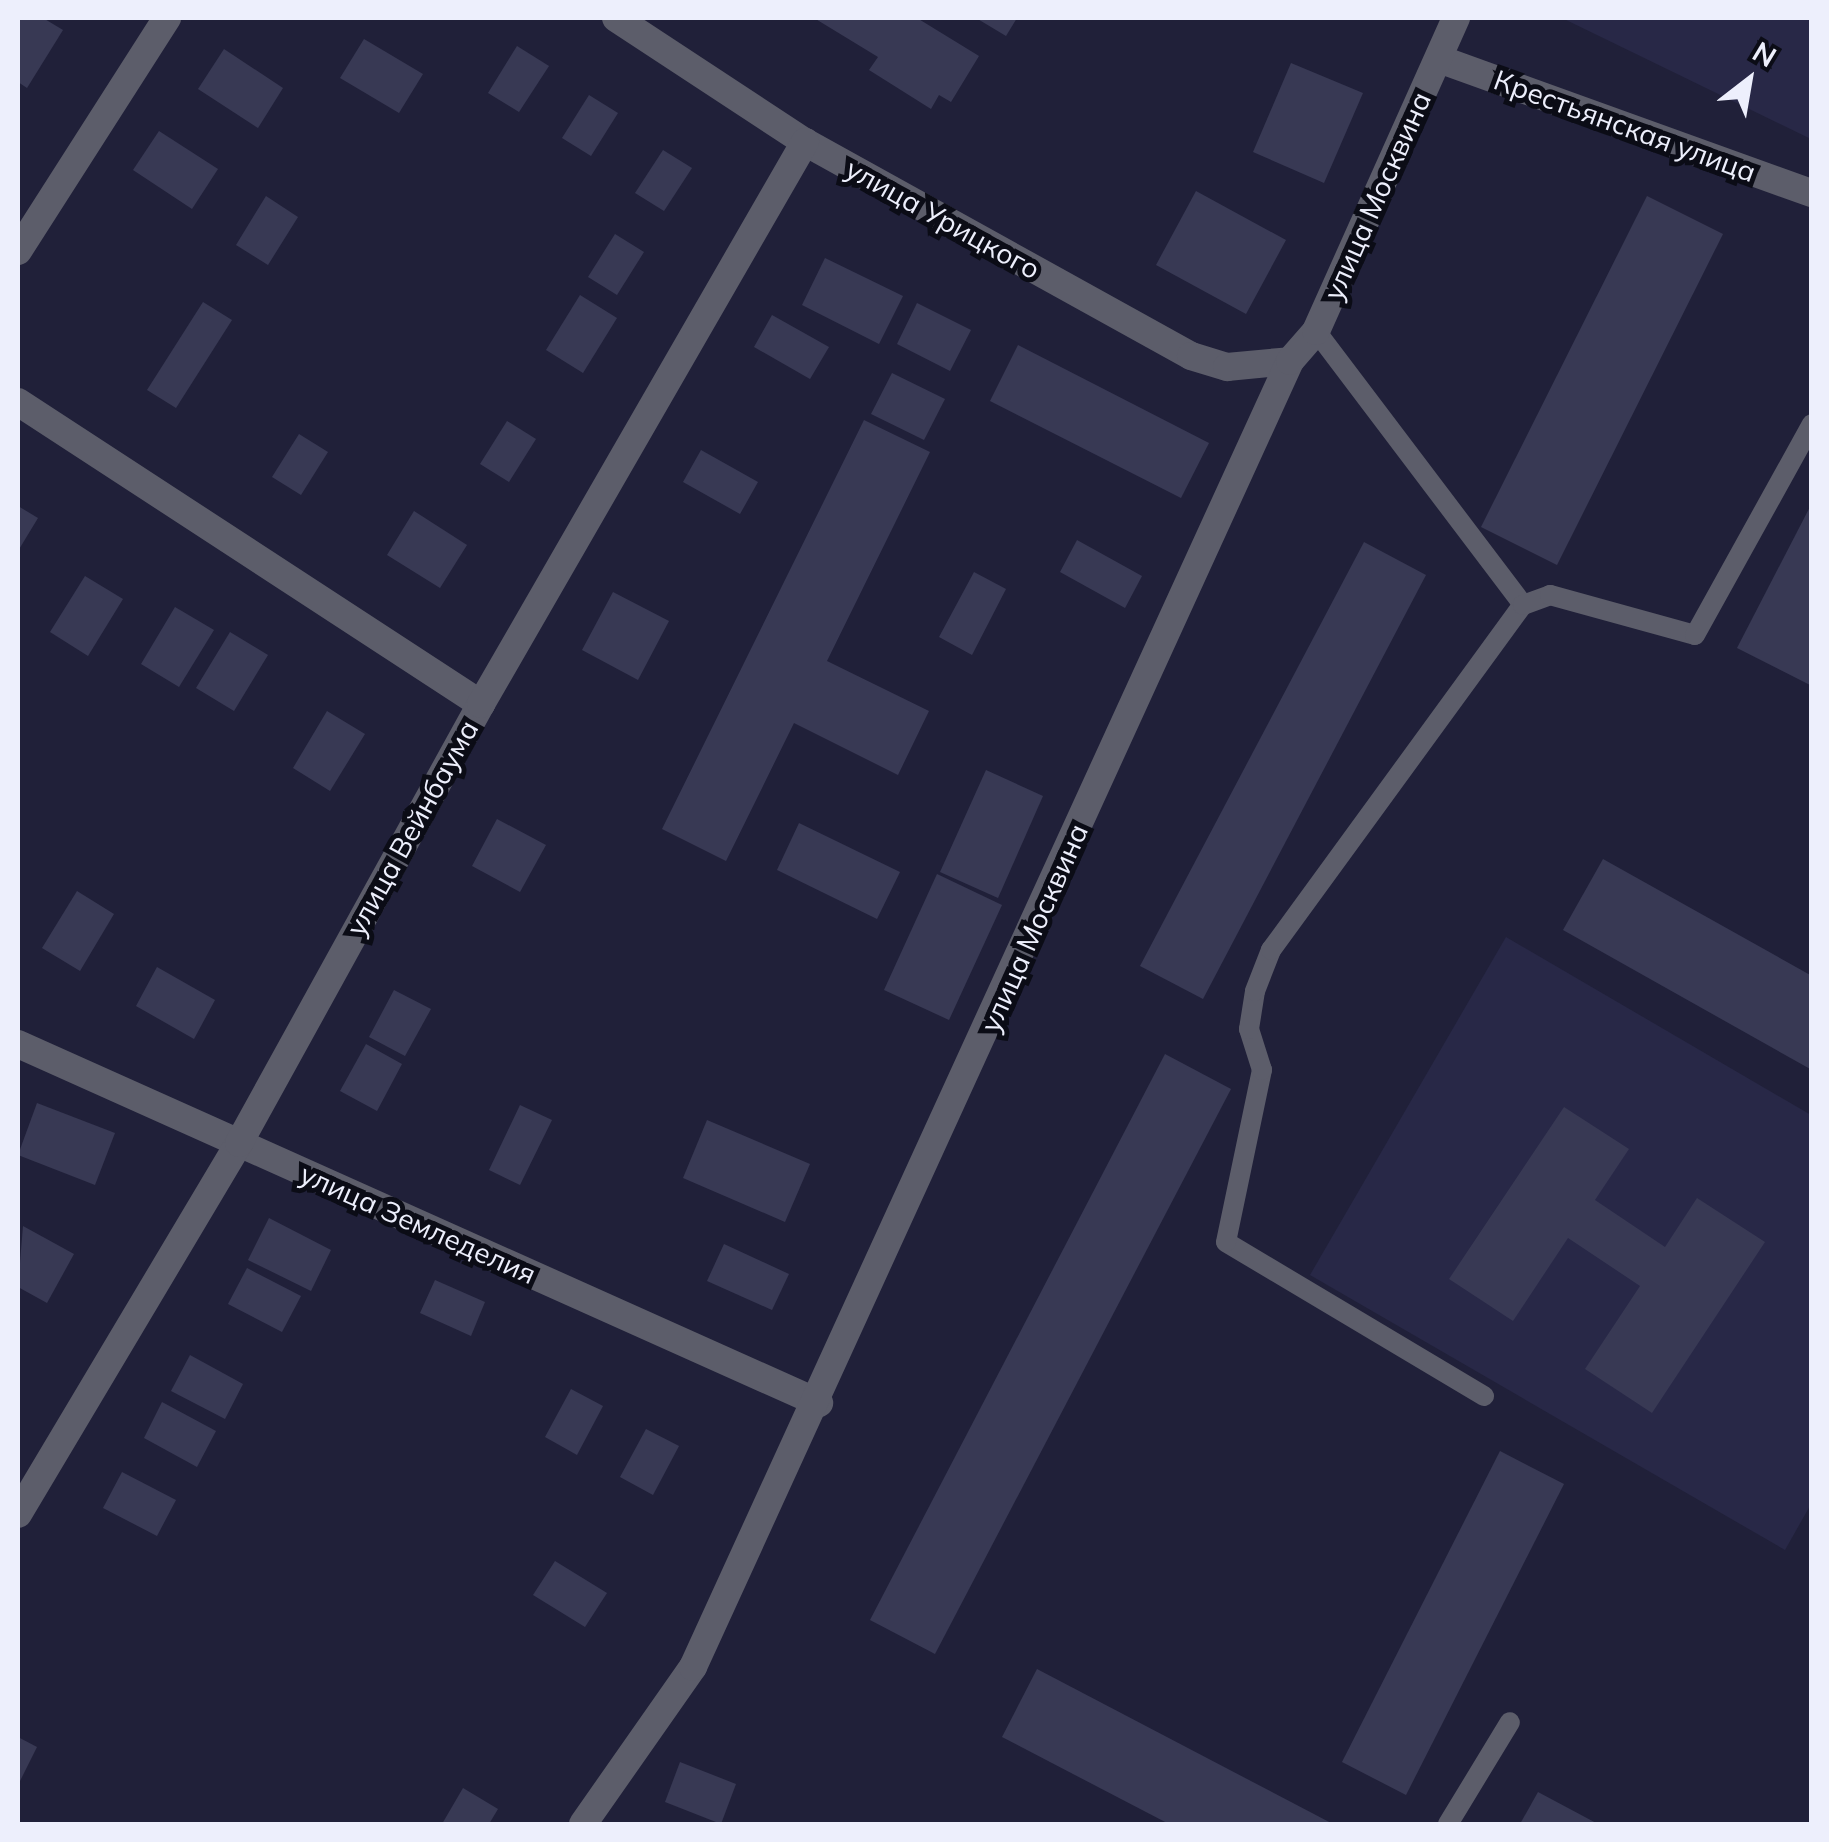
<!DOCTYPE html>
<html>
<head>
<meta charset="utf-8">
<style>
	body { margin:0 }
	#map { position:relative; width:1829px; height:1842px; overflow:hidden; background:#202039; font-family:Mulish,sans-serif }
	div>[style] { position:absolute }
	.built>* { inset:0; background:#282847 }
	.building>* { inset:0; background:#383954 }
	.service>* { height:20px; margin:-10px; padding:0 10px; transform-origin:10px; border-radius:10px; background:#5c5d6a }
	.minor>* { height:28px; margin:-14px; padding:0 14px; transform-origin:14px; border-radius:14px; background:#5c5d6a }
	.tertiary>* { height:28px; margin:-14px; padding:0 14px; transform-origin:14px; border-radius:14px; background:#5c5d6a }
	span { translate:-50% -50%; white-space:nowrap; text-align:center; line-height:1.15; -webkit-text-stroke:10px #0b0c16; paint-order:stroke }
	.street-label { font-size:28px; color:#edeffc }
	.frame { position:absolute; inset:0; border:20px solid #edeffc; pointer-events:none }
	.north { position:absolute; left:1699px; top:30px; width:100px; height:100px; -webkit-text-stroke:8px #0b0c16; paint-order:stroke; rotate:31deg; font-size:28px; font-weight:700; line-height:40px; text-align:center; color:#edeffc }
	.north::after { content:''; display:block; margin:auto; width:35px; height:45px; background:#edeffc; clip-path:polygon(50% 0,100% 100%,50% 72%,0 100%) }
</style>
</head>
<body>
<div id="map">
	<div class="built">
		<div style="clip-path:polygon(1562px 18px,1811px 18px,1811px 139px)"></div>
		<div style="clip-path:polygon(1506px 937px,1811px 1115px,1811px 1504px,1785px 1550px,1310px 1275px)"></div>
	</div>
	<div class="building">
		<div style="clip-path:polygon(18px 18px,43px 18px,63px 30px,27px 88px,18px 82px)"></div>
		<div style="clip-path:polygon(814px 18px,917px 18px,979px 56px,951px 102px,939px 95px,931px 109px,869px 70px,878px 57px)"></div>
		<div style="clip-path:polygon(976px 18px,1017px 18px,1006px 36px)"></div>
		<div style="clip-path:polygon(364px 39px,423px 74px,399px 113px,340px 78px)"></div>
		<div style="clip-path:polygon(517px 46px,549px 66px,519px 112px,488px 93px)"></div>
		<div style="clip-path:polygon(224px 49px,283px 88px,258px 128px,198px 89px)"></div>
		<div style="clip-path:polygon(1291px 63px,1363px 93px,1324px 183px,1253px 152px)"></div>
		<div style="clip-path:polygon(589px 95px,618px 113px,591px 156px,562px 138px)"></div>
		<div style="clip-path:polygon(159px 131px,218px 169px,192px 209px,133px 170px)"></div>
		<div style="clip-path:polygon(663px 150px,692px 168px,664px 211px,635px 193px)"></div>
		<div style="clip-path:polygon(1196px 191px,1286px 240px,1246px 314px,1156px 265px)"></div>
		<div style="clip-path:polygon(266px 196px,298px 217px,268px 265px,236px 245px)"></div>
		<div style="clip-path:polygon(1647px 196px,1723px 234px,1557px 565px,1481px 527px)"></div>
		<div style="clip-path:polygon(615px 234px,644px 252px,617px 295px,588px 277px)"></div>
		<div style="clip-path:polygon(825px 258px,903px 296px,879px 344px,802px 305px)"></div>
		<div style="clip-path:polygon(580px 295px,617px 318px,583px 373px,546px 350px)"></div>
		<div style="clip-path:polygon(203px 302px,232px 320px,176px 408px,147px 390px)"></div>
		<div style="clip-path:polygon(917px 303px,971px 330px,950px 371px,897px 344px)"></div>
		<div style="clip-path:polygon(772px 315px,829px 347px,810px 379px,754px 347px)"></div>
		<div style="clip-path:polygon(1018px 345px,1209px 443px,1181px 498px,990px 401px)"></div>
		<div style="clip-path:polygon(892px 373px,945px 399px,924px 440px,871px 414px)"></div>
		<div style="clip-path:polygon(864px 420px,930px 452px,827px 661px,929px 711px,898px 775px,794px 723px,726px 861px,662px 829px)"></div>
		<div style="clip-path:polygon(507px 421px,536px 439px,509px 482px,480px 464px)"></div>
		<div style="clip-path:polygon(299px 434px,328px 452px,301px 495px,272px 477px)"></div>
		<div style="clip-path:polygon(701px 450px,758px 482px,740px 514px,683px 482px)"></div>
		<div style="clip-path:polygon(1812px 503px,1812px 686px,1737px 648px)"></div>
		<div style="clip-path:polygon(18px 506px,38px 518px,18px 551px)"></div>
		<div style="clip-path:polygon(414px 511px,467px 545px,440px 588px,387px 555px)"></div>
		<div style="clip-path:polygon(1077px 540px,1142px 576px,1125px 608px,1060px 572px)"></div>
		<div style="clip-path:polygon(1364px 542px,1426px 575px,1203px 999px,1140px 966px)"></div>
		<div style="clip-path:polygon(974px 572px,1006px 589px,972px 655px,939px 637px)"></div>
		<div style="clip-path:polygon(85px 576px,123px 599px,88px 656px,50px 632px)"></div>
		<div style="clip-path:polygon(613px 592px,669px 621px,638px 680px,582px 650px)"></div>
		<div style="clip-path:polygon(175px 607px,214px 630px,179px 687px,141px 664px)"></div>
		<div style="clip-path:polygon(230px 632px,268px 655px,234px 711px,196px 688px)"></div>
		<div style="clip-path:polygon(327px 711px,365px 734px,330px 791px,293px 768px)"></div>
		<div style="clip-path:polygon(986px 770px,1043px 796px,998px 898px,940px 872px)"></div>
		<div style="clip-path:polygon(497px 819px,546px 845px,520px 892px,472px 866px)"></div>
		<div style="clip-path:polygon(799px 823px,900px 872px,877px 919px,777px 870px)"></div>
		<div style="clip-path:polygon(1603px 859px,1812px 976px,1812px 1070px,1563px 930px)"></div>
		<div style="clip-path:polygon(937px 874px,1002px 905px,949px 1020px,884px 990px)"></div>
		<div style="clip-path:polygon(77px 891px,114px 914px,80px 971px,42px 948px)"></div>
		<div style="clip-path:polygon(157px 967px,215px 1000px,194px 1039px,136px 1006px)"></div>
		<div style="clip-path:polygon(394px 990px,431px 1009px,405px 1056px,369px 1037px)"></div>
		<div style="clip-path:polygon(366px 1044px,402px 1064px,377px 1111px,340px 1091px)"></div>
		<div style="clip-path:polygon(1165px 1054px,1231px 1089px,935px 1654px,870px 1620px)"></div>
		<div style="clip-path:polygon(37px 1103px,115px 1133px,95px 1185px,18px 1155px)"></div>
		<div style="clip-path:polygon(520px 1105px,552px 1120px,520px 1185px,489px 1170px)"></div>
		<div style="clip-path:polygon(1564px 1107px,1629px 1149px,1595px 1200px,1665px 1247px,1697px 1198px,1765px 1242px,1652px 1413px,1585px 1369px,1640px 1286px,1568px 1238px,1513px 1321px,1449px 1279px)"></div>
		<div style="clip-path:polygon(707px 1120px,810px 1164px,785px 1222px,683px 1178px)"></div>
		<div style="clip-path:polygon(269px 1218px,331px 1250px,311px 1291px,248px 1260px)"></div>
		<div style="clip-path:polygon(23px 1226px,74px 1254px,47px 1303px,18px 1287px)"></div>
		<div style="clip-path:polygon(724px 1244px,789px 1274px,772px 1310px,707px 1281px)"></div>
		<div style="clip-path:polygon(247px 1268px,301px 1296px,282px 1332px,228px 1304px)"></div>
		<div style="clip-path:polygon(435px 1280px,485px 1302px,471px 1336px,420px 1313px)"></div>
		<div style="clip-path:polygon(190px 1355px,243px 1384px,225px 1419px,171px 1391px)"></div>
		<div style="clip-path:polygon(571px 1389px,603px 1406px,577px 1455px,545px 1437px)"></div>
		<div style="clip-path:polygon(162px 1402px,216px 1431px,197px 1467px,144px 1438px)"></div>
		<div style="clip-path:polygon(646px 1429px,679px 1446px,653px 1495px,620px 1477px)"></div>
		<div style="clip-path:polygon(1500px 1451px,1564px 1484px,1406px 1795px,1342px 1762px)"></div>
		<div style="clip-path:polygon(122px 1472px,176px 1500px,157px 1536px,103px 1508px)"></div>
		<div style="clip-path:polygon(555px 1561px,607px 1593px,585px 1627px,533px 1595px)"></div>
		<div style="clip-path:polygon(1037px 1669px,1333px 1824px,1169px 1824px,1002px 1737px)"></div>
		<div style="clip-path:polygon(18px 1737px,37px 1747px,18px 1785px)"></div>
		<div style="clip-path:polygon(680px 1762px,736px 1784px,721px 1824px,665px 1802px)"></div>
		<div style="clip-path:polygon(463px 1788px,498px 1809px,489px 1824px,442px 1824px)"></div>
		<div style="clip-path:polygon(1538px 1792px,1598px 1824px,1520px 1824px)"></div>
	</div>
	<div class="service">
		<div style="left:1316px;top:331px;width:343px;rotate:52.9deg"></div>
		<div style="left:1484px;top:1396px;width:300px;rotate:-149.2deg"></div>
		<div style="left:1226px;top:1242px;width:176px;rotate:-78.2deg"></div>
		<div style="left:1262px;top:1070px;width:43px;rotate:-107.6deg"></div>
		<div style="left:1249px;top:1029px;width:38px;rotate:-81deg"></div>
		<div style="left:1255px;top:991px;width:44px;rotate:-68.7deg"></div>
		<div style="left:1271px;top:950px;width:427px;rotate:-53.9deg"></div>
		<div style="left:1523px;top:605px;width:29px;rotate:-20deg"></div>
		<div style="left:1550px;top:595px;width:150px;rotate:15.4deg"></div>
		<div style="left:1695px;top:635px;width:241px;rotate:-61deg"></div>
		<div style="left:1448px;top:1824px;width:119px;rotate:-58.7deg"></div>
	</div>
	<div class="minor">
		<div style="left:616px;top:18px;width:226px;rotate:33.3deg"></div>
		<div style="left:805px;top:142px;width:441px;rotate:29deg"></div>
		<div style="left:1191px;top:356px;width:38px;rotate:17deg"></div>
		<div style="left:1227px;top:367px;width:63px;rotate:-5.4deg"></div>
		<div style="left:1439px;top:59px;width:396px;rotate:19.8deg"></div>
		<div style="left:18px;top:402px;width:553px;rotate:33.12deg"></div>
		<div style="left:18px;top:1044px;width:878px;rotate:24.14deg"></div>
		<div style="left:18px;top:1514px;width:432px;rotate:-59.2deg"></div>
		<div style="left:239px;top:1143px;width:501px;rotate:-61.13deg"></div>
		<div style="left:481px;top:704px;width:649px;rotate:-60.04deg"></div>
		<div style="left:583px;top:1824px;width:192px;rotate:-55deg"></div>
		<div style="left:693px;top:1667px;width:1436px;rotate:-65.43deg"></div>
		<div style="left:1290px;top:361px;width:40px;rotate:-49deg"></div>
		<div style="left:1316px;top:331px;width:343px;rotate:-65.9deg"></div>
	</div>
	<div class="tertiary">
		<div style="left:18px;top:251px;width:277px;rotate:-57.4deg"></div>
	</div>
	<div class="street-label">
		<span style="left:1625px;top:126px;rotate:20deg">Крестьянская улица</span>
		<span style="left:1377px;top:196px;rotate:-66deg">улица Москвина</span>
		<span style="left:943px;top:219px;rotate:29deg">улица Урицкого</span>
		<span style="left:412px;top:828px;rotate:-61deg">улица Вейнбаума</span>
		<span style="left:1034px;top:928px;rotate:-66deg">улица Москвина</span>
		<span style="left:418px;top:1224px;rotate:24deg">улица Земледелия</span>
	</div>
	<div class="frame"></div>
	<div class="north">N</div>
</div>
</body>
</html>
